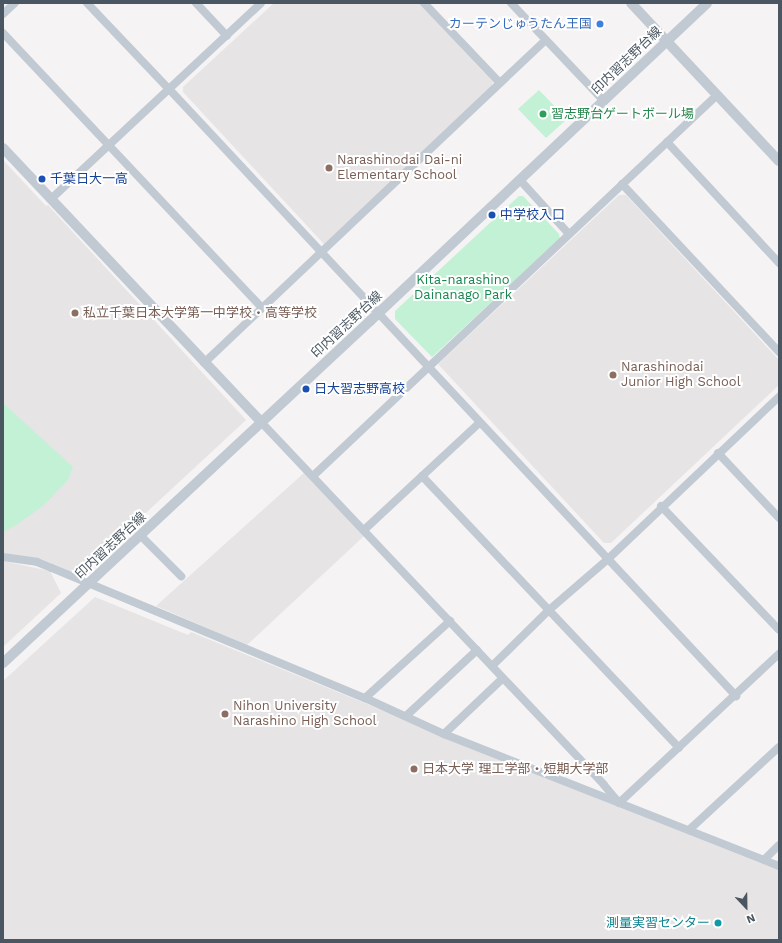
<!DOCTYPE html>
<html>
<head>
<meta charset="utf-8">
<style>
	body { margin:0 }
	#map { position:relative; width:782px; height:943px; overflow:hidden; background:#f5f3f3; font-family:"Work Sans","Noto Sans JP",sans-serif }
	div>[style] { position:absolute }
	.education>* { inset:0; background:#e6e4e5 }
	.green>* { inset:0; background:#c3f1d5 }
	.minor>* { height:8px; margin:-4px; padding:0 4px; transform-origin:4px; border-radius:4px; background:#c1cad2 }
	.tertiary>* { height:10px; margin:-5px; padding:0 5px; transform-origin:5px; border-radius:5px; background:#c1cad2 }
	.dots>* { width:11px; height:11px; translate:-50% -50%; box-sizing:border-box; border:2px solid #fff; border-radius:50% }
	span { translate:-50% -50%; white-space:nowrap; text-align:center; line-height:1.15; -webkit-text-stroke:4px #fff; paint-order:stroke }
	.shop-label { font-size:13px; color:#366cbe }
	.right { translate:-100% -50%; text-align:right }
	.street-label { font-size:13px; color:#4a5661 }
	.leisure-label { font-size:13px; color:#27864d }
	.left { translate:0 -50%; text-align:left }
	.education-label { font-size:13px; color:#785e54 }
	.transit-label { font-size:13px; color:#164399 }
	.park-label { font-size:13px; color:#17864f }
	.culture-label { font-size:13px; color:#0d838f }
	.frame { position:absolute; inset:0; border:4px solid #4a5661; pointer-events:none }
	.north { position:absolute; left:726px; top:887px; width:40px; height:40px; -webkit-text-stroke:3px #fff; paint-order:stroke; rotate:158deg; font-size:11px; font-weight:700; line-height:16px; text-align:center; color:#4a5661 }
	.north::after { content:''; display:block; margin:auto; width:14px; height:18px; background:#4a5661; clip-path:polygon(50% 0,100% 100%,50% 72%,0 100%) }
</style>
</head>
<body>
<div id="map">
	<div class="education">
		<div style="clip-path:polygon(274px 3px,419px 3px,493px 82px,492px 86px,324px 244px,183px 92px,183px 87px)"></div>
		<div style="clip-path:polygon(3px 160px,46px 206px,48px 205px,246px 420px,79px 575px,54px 564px,39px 559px,3px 554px)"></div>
		<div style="clip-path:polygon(619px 195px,626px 195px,779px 360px,779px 385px,611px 543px,604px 543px,438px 364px)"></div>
		<div style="clip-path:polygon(305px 472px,364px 536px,247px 645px,156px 606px)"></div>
		<div style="clip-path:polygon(3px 561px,50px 571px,61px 593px,3px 647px)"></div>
		<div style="clip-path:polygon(95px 597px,188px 635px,191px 632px,618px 807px,779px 870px,779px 940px,3px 940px,3px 681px)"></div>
	</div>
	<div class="green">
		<div style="clip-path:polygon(539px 90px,567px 119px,546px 138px,518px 109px)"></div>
		<div style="clip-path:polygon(519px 196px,523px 196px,559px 234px,560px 239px,432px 357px,395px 319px,395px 311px)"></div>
		<div style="clip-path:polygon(3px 403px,73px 467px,68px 480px,44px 505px,18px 524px,3px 532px)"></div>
	</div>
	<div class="minor">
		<div style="left:87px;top:3px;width:119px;rotate:46.4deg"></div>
		<div style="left:169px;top:89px;width:831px;rotate:46.95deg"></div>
		<div style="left:196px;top:3px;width:45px;rotate:46.8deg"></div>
		<div style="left:424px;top:3px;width:110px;rotate:46.5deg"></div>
		<div style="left:511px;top:3px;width:135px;rotate:46.5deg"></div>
		<div style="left:3px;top:14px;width:16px;rotate:-43deg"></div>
		<div style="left:3px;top:33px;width:378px;rotate:46.7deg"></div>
		<div style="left:667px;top:142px;width:165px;rotate:47.2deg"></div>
		<div style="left:520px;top:180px;width:73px;rotate:47.8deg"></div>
		<div style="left:622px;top:184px;width:230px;rotate:46.9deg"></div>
		<div style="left:51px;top:199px;width:287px;rotate:-43deg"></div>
		<div style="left:204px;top:363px;width:470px;rotate:-43.4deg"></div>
		<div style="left:261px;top:422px;width:499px;rotate:46.6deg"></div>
		<div style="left:604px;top:785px;width:23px;rotate:50deg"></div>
		<div style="left:619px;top:803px;width:219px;rotate:-43deg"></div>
		<div style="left:718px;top:453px;width:89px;rotate:46.8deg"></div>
		<div style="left:313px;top:476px;width:555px;rotate:-43.32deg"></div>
		<div style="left:422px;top:476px;width:374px;rotate:46.6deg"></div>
		<div style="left:661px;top:506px;width:171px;rotate:46.4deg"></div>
		<div style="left:364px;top:530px;width:157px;rotate:-42.9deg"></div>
		<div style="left:141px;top:536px;width:57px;rotate:45deg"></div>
		<div style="left:3px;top:557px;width:34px;rotate:8deg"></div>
		<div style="left:37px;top:562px;width:16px;rotate:22deg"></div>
		<div style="left:52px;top:568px;width:339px;rotate:22.6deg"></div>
		<div style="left:365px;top:698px;width:87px;rotate:24.5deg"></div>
		<div style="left:444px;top:734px;width:360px;rotate:21.5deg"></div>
		<div style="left:492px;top:666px;width:80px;rotate:-44.5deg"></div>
		<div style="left:549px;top:610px;width:78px;rotate:-40.8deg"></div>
		<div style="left:608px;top:559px;width:236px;rotate:-43.5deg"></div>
		<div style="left:365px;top:698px;width:115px;rotate:-42.2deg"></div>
		<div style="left:406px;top:716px;width:97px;rotate:-42.9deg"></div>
		<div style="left:444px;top:734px;width:81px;rotate:-43.5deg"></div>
		<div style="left:689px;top:830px;width:122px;rotate:-42.7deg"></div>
		<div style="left:764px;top:860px;width:21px;rotate:-45deg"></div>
	</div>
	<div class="tertiary">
		<div style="left:631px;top:3px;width:216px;rotate:46.9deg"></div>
		<div style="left:3px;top:148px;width:376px;rotate:46.7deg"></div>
		<div style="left:3px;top:663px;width:502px;rotate:-42.98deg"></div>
		<div style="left:370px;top:321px;width:463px;rotate:-43.3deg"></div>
	</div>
	<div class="dots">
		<div style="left:600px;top:24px;background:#3f7fe0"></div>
		<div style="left:543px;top:114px;background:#2e9e5b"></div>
		<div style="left:329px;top:168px;background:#8d6e63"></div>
		<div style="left:42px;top:179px;background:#1a4fb4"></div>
		<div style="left:492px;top:215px;background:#1a4fb4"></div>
		<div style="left:75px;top:313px;background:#8d6e63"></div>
		<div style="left:613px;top:375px;background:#8d6e63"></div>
		<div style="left:306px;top:389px;background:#1a4fb4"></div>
		<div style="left:225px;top:714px;background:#8d6e63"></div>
		<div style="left:414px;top:769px;background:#8d6e63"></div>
		<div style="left:718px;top:923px;background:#0f9aa8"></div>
	</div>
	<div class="shop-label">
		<span class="right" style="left:592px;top:24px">カーテンじゅうたん王国</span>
	</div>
	<div class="street-label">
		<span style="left:627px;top:61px;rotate:-44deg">印内習志野台線</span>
		<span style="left:347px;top:325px;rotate:-43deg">印内習志野台線</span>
		<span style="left:111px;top:546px;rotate:-43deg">印内習志野台線</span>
	</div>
	<div class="leisure-label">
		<span class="left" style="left:551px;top:114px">習志野台ゲートボール場</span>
	</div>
	<div class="education-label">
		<span class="left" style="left:337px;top:168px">Narashinodai Dai-ni<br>Elementary School</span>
		<span class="left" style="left:83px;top:313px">私立千葉日本大学第一中学校・高等学校</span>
		<span class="left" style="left:621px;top:375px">Narashinodai<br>Junior High School</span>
		<span class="left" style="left:233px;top:714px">Nihon University<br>Narashino High School</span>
		<span class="left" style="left:422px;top:769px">日本大学 理工学部・短期大学部</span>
	</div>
	<div class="transit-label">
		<span class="left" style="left:50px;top:179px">千葉日大一高</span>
		<span class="left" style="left:500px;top:215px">中学校入口</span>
		<span class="left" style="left:314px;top:389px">日大習志野高校</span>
	</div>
	<div class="park-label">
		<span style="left:463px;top:288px">Kita-narashino<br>Dainanago Park</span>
	</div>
	<div class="culture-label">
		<span class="right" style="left:710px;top:923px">測量実習センター</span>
	</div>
	<div class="frame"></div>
	<div class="north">N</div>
</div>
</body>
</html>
